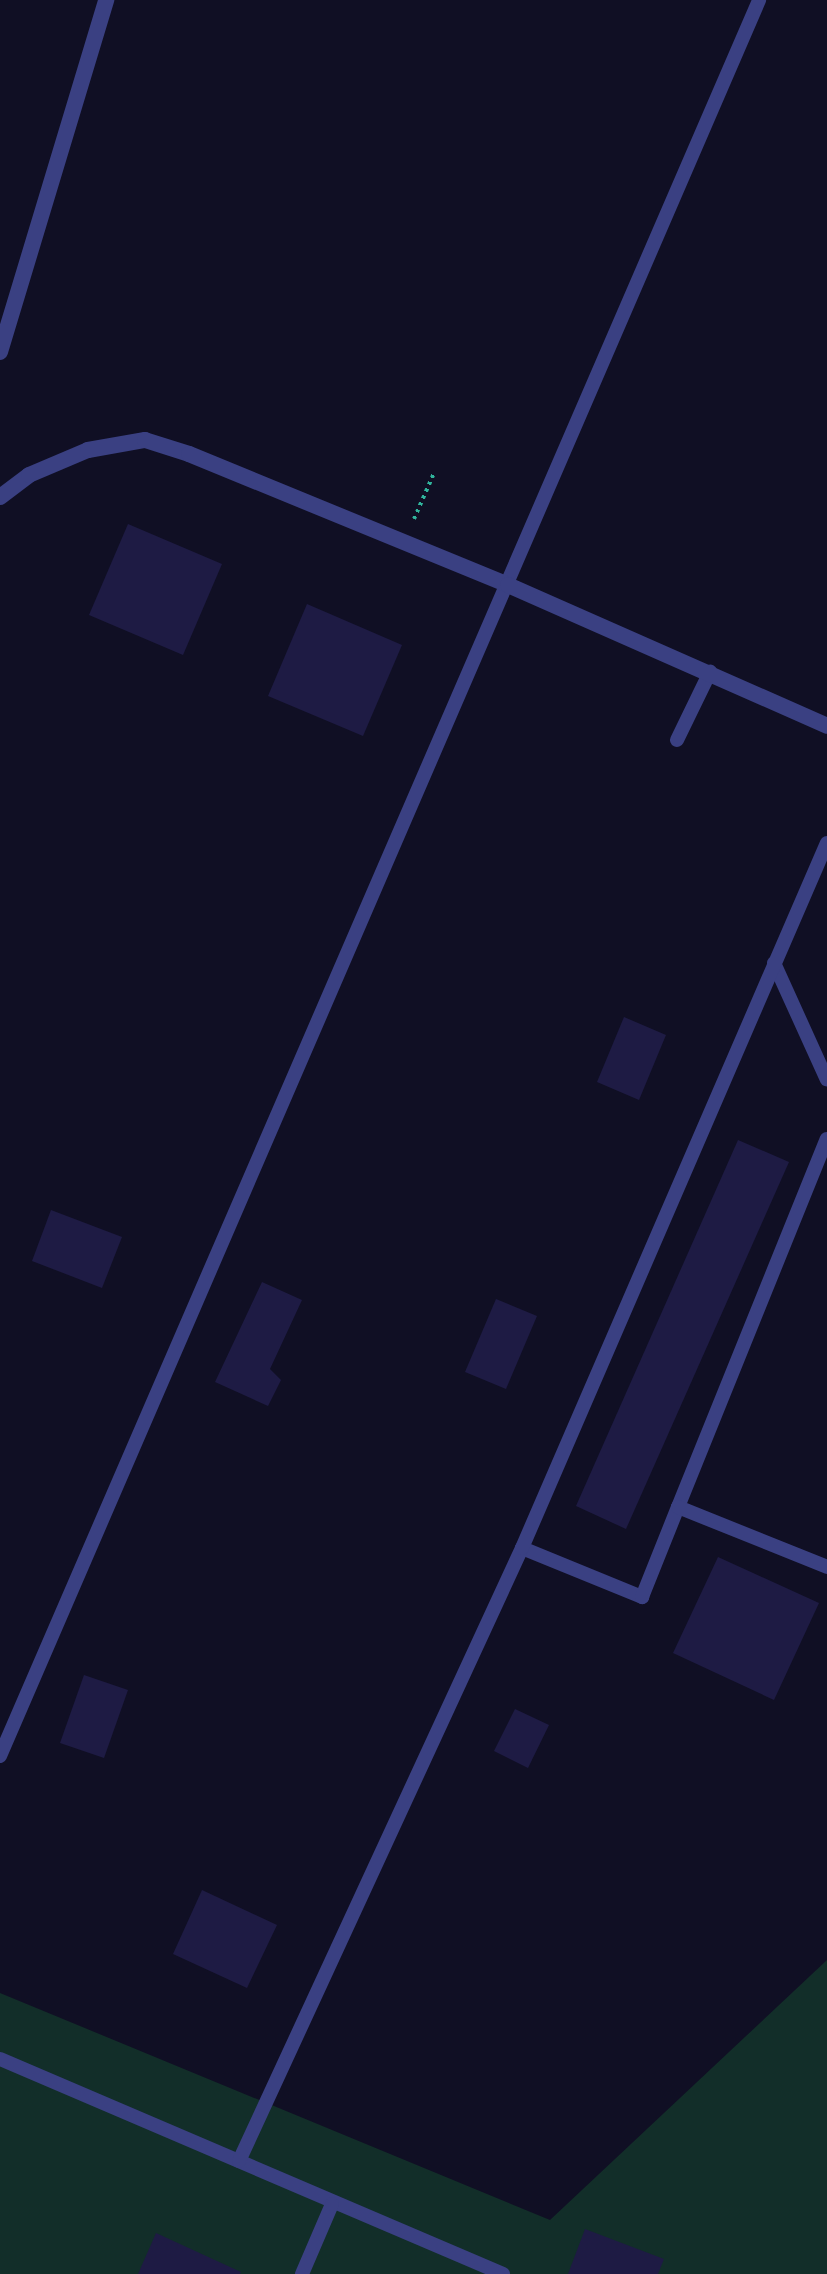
<!DOCTYPE html>
<html>
<head>
<meta charset="utf-8">
<style>
	body { margin:0 }
	#map { position:relative; width:827px; height:2274px; overflow:hidden; background:#100f24; font-family:"Golos Text",sans-serif }
	div>[style] { position:absolute }
	.green>* { inset:0; background:#122e29 }
	.building>* { inset:0; background:#1e1b44 }
	.path>* { height:4px; margin-top:-2px; transform-origin:0; background:repeating-linear-gradient(90deg,#30b49c 0 3px,transparent 0 7.5px) }
	.service>* { height:14px; margin:-7px; padding:0 7px; transform-origin:7px; border-radius:7px; background:#3a4082 }
	.minor>* { height:16px; margin:-8px; padding:0 8px; transform-origin:8px; border-radius:8px; background:#3a4082 }
	span { translate:-50% -50%; white-space:nowrap; text-align:center; line-height:1.15; -webkit-text-stroke:6px #100f24; paint-order:stroke }
</style>
</head>
<body>
<div id="map">
	<div class="green">
		<div style="clip-path:polygon(827px 1960px,827px 2274px,0 2274px,0 1993px,550px 2220px)"></div>
	</div>
	<div class="building">
		<div style="clip-path:polygon(128px 524px,222px 564px,183px 655px,89px 615px)"></div>
		<div style="clip-path:polygon(307px 604px,402px 645px,363px 736px,268px 696px)"></div>
		<div style="clip-path:polygon(624px 1017px,666px 1035px,639px 1100px,597px 1082px)"></div>
		<div style="clip-path:polygon(738px 1140px,789px 1162px,626px 1529px,576px 1506px)"></div>
		<div style="clip-path:polygon(51px 1210px,122px 1237px,102px 1288px,32px 1261px)"></div>
		<div style="clip-path:polygon(262px 1282px,302px 1300px,270px 1369px,281px 1380px,268px 1406px,215px 1382px)"></div>
		<div style="clip-path:polygon(496px 1299px,537px 1316px,506px 1389px,465px 1372px)"></div>
		<div style="clip-path:polygon(718px 1557px,819px 1603px,774px 1700px,673px 1653px)"></div>
		<div style="clip-path:polygon(84px 1675px,128px 1690px,104px 1758px,60px 1743px)"></div>
		<div style="clip-path:polygon(515px 1709px,549px 1725px,528px 1768px,494px 1751px)"></div>
		<div style="clip-path:polygon(202px 1890px,277px 1925px,247px 1988px,173px 1954px)"></div>
		<div style="clip-path:polygon(585px 2229px,664px 2259px,658px 2274px,568px 2274px)"></div>
		<div style="clip-path:polygon(156px 2233px,241px 2272px,240px 2274px,138px 2274px)"></div>
	</div>
	<div class="path">
		<div style="left:414px;top:519px;width:50px;rotate:-66.5deg"></div>
	</div>
	<div class="service">
		<div style="left:677px;top:740px;width:76px;rotate:-64.1deg"></div>
		<div style="left:774px;top:963px;width:128px;rotate:65.6deg"></div>
		<div style="left:678px;top:1507px;width:397px;rotate:-68deg"></div>
		<div style="left:522px;top:1548px;width:130px;rotate:22.2deg"></div>
		<div style="left:642px;top:1597px;width:97px;rotate:-68.2deg"></div>
		<div style="left:678px;top:1507px;width:161px;rotate:21.9deg"></div>
		<div style="left:0;top:1756px;width:1913px;rotate:-66.62deg"></div>
		<div style="left:0;top:2059px;width:547px;rotate:23.14deg"></div>
		<div style="left:239px;top:2161px;width:675px;rotate:-65.22deg"></div>
		<div style="left:522px;top:1548px;width:768px;rotate:-66.61deg"></div>
		<div style="left:302px;top:2274px;width:76px;rotate:-66.8deg"></div>
	</div>
	<div class="minor">
		<div style="left:0;top:352px;width:368px;rotate:-73.2deg"></div>
		<div style="left:0;top:497px;width:36px;rotate:-37deg"></div>
		<div style="left:29px;top:475px;width:64px;rotate:-23deg"></div>
		<div style="left:88px;top:450px;width:58px;rotate:-10deg"></div>
		<div style="left:145px;top:440px;width:46px;rotate:17.7deg"></div>
		<div style="left:189px;top:454px;width:345px;rotate:22.3deg"></div>
		<div style="left:508px;top:585px;width:349px;rotate:23.8deg"></div>
	</div>
</div>
</body>
</html>
